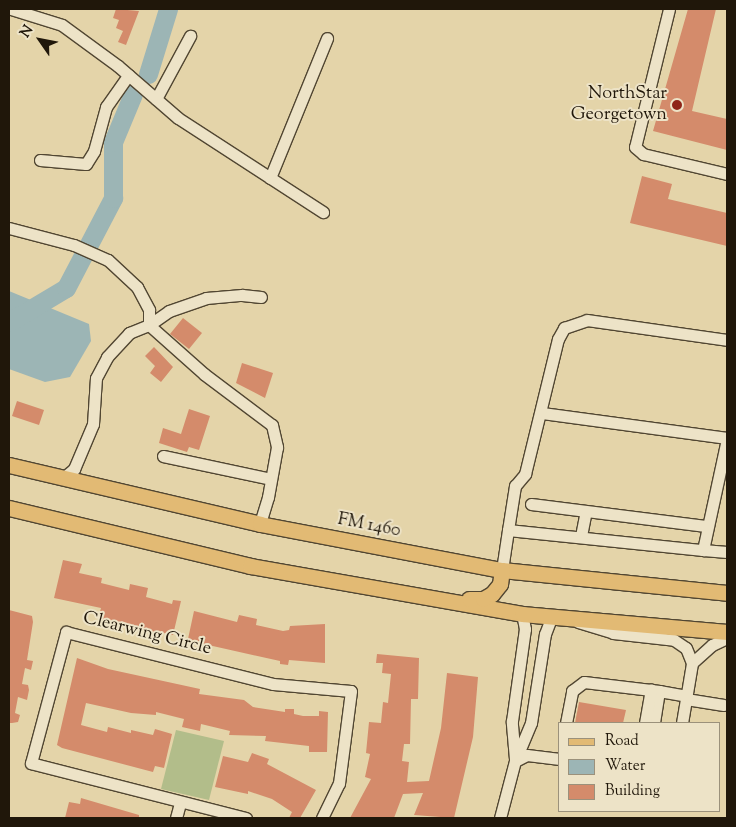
<!DOCTYPE html>
<html>
<head>
<meta charset="utf-8">
<style>
	body { margin:0 }
	#map { position:relative; width:736px; height:827px; overflow:hidden; background:#e4d4a9; font-family:"Sorts Mill Goudy",serif }
	div>[style] { position:absolute }
	.green>* { inset:0; background:#b2bd8a }
	.water>* { inset:0; background:#9cb5b5 }
	.river>* { height:19px; margin:-9.5px; padding:0 9.5px; transform-origin:9.5px; border-radius:9.5px; background:#9cb5b5 }
	.building>* { inset:0; background:#d48b6b }
	.roads { filter:drop-shadow(1px 0 #514632) drop-shadow(-1px 0 #514632) drop-shadow(0 1px #514632) drop-shadow(0 -1px #514632) }
	.minor>* { height:11px; margin:-5.5px; padding:0 5.5px; transform-origin:5.5px; border-radius:5.5px; background:#ede3c7 }
	.major>* { height:15px; margin:-7.5px; padding:0 7.5px; transform-origin:7.5px; border-radius:7.5px; background:#e2ba74 }
	.dots>* { width:14px; height:14px; translate:-50% -50%; box-sizing:border-box; border:2px solid #ede3c7; border-radius:50% }
	span { translate:-50% -50%; white-space:nowrap; text-align:center; line-height:1.15; -webkit-text-stroke:4px #ede3c7; paint-order:stroke }
	.poi-label { font-size:18px; color:#20170a }
	.right { translate:-100% -50%; text-align:right }
	.street-label { font-size:18px; color:#20170a }
	.frame { position:absolute; inset:0; border:10px solid #20170a; pointer-events:none }
	.legend { position:absolute; left:558px; top:722px; width:162px; height:90px; box-sizing:border-box; background:#ede3c7; border:1px solid #9b917b; margin:0; padding:6px 9px; list-style:none; font-size:15px; color:#20170a }
	.legend li { display:flex; align-items:center; gap:10px; height:25px }
	.legend b { width:25px; border:1px solid #9b917b }
	.north { position:absolute; left:15px; top:15px; width:50px; height:50px; -webkit-text-stroke:4px #ede3c7; paint-order:stroke; rotate:303deg; font-size:14px; font-weight:700; line-height:20px; text-align:center; color:#20170a }
	.north::after { content:''; display:block; margin:auto; width:18px; height:22px; background:#20170a; clip-path:polygon(50% 0,100% 100%,50% 72%,0 100%) }
</style>
</head>
<body>
<div id="map">
	<div class="green">
		<div style="clip-path:polygon(176px 730px,224px 741px,209px 800px,161px 789px)"></div>
	</div>
	<div class="water">
		<div style="clip-path:polygon(9px 291px,89px 324px,91px 341px,70px 377px,45px 382px,9px 369px)"></div>
	</div>
	<div class="river">
		<div style="left:148px;top:74px;width:68px;rotate:-72.9deg"></div>
		<div style="left:9px;top:322px;width:66px;rotate:-30.8deg"></div>
		<div style="left:66px;top:288px;width:102px;rotate:-62.4deg"></div>
		<div style="left:113px;top:198px;width:56px;rotate:-90deg"></div>
		<div style="left:113px;top:142px;width:52px;rotate:-67.4deg"></div>
	</div>
	<div class="building">
		<div style="clip-path:polygon(116px 9px,139px 11px,126px 45px,118px 42px,123px 31px,116px 28px,119px 20px,113px 18px)"></div>
		<div style="clip-path:polygon(688px 9px,716px 9px,692px 111px,727px 119px,727px 150px,653px 131px)"></div>
		<div style="clip-path:polygon(642px 176px,672px 184px,668px 199px,727px 213px,727px 246px,630px 223px)"></div>
		<div style="clip-path:polygon(183px 318px,202px 333px,189px 349px,170px 334px)"></div>
		<div style="clip-path:polygon(154px 347px,173px 367px,161px 382px,150px 373px,155px 366px,145px 356px)"></div>
		<div style="clip-path:polygon(242px 363px,273px 373px,265px 398px,236px 383px)"></div>
		<div style="clip-path:polygon(17px 401px,44px 410px,39px 425px,12px 416px)"></div>
		<div style="clip-path:polygon(189px 409px,210px 416px,199px 450px,189px 447px,187px 452px,159px 443px,163px 428px,181px 434px)"></div>
		<div style="clip-path:polygon(63px 560px,82px 564px,79px 573px,102px 578px,101px 583px,129px 590px,130px 584px,148px 588px,146px 597px,172px 604px,173px 600px,181px 601px,173px 635px,155px 631px,154px 634px,98px 619px,101px 608px,54px 598px)"></div>
		<div style="clip-path:polygon(9px 610px,32px 616px,33px 622px,27px 660px,33px 661px,31px 670px,25px 668px,22px 684px,28px 685px,29px 690px,27px 700px,18px 697px,15px 713px,20px 715px,18px 722px,12px 723px,9px 723px)"></div>
		<div style="clip-path:polygon(194px 611px,237px 622px,239px 615px,257px 619px,256px 625px,283px 631px,289px 630px,290px 626px,325px 624px,325px 663px,289px 660px,288px 665px,280px 664px,280px 661px,195px 642px,188px 639px)"></div>
		<div style="clip-path:polygon(377px 654px,419px 658px,418px 699px,411px 699px,410px 744px,404px 744px,402px 761px,409px 762px,407px 782px,429px 781px,441px 728px,447px 673px,478px 677px,473px 737px,454px 818px,414px 815px,423px 793px,403px 794px,394px 818px,350px 818px,371px 779px,365px 777px,370px 754px,366px 753px,369px 722px,381px 723px,383px 702px,388px 703px,391px 674px,382px 673px,383px 663px,376px 663px)"></div>
		<div style="clip-path:polygon(77px 658px,108px 669px,200px 689px,199px 694px,244px 700px,253px 707px,285px 712px,285px 709px,294px 709px,294px 714px,303px 716px,319px 716px,319px 711px,328px 712px,327px 752px,309px 752px,309px 746px,265px 741px,266px 736px,229px 735px,230px 731px,201px 724px,200px 731px,182px 727px,184px 719px,156px 712px,156px 715px,131px 713px,86px 703px,81px 725px,107px 732px,108px 727px,131px 733px,131px 730px,153px 735px,155px 729px,172px 734px,164px 768px,155px 766px,153px 772px,62px 748px,57px 745px)"></div>
		<div style="clip-path:polygon(579px 702px,626px 710px,623px 723px,575px 723px)"></div>
		<div style="clip-path:polygon(252px 753px,269px 759px,267px 764px,316px 790px,300px 818px,289px 818px,292px 812px,272px 799px,248px 791px,248px 794px,215px 787px,223px 756px,248px 762px)"></div>
		<div style="clip-path:polygon(81px 798px,139px 815px,139px 818px,65px 818px,69px 802px,80px 804px)"></div>
	</div>
	<div class="roads">
		<div class="minor">
			<div style="left:11px;top:9px;width:53px;rotate:17.4deg"></div>
			<div style="left:62px;top:25px;width:69px;rotate:36.2deg"></div>
			<div style="left:118px;top:66px;width:79px;rotate:40.9deg"></div>
			<div style="left:178px;top:118px;width:173px;rotate:33deg"></div>
			<div style="left:669px;top:9px;width:142px;rotate:103.8deg"></div>
			<div style="left:635px;top:147px;width:11px;rotate:41deg"></div>
			<div style="left:643px;top:154px;width:86px;rotate:13.4deg"></div>
			<div style="left:156px;top:99px;width:72px;rotate:-61.6deg"></div>
			<div style="left:40px;top:160px;width:46px;rotate:5deg"></div>
			<div style="left:86px;top:164px;width:15px;rotate:-58deg"></div>
			<div style="left:94px;top:151px;width:46px;rotate:-74.7deg"></div>
			<div style="left:106px;top:107px;width:39px;rotate:-55deg"></div>
			<div style="left:270px;top:178px;width:151px;rotate:-67.8deg"></div>
			<div style="left:9px;top:228px;width:67px;rotate:14.7deg"></div>
			<div style="left:74px;top:245px;width:37px;rotate:24deg"></div>
			<div style="left:108px;top:260px;width:40px;rotate:43deg"></div>
			<div style="left:137px;top:287px;width:26px;rotate:62deg"></div>
			<div style="left:149px;top:310px;width:15px;rotate:90deg"></div>
			<div style="left:149px;top:325px;width:74px;rotate:41.7deg"></div>
			<div style="left:204px;top:374px;width:85px;rotate:36.9deg"></div>
			<div style="left:272px;top:425px;width:23px;rotate:77deg"></div>
			<div style="left:277px;top:447px;width:51px;rotate:100.2deg"></div>
			<div style="left:268px;top:497px;width:28px;rotate:107deg"></div>
			<div style="left:542px;top:413px;width:187px;rotate:7.7deg"></div>
			<div style="left:163px;top:456px;width:110px;rotate:12deg"></div>
			<div style="left:62px;top:479px;width:16px;rotate:-40deg"></div>
			<div style="left:74px;top:469px;width:49px;rotate:-67.1deg"></div>
			<div style="left:93px;top:424px;width:46px;rotate:-86.3deg"></div>
			<div style="left:96px;top:378px;width:24px;rotate:-62deg"></div>
			<div style="left:107px;top:357px;width:33px;rotate:-47deg"></div>
			<div style="left:129px;top:333px;width:22px;rotate:-22deg"></div>
			<div style="left:149px;top:325px;width:24px;rotate:-35deg"></div>
			<div style="left:169px;top:311px;width:39px;rotate:-19deg"></div>
			<div style="left:206px;top:298px;width:36px;rotate:-5deg"></div>
			<div style="left:242px;top:295px;width:19px;rotate:6deg"></div>
			<div style="left:531px;top:504px;width:176px;rotate:7.2deg"></div>
			<div style="left:508px;top:530px;width:45px;rotate:-81deg"></div>
			<div style="left:515px;top:486px;width:16px;rotate:-50deg"></div>
			<div style="left:525px;top:474px;width:139px;rotate:-76.3deg"></div>
			<div style="left:558px;top:339px;width:13px;rotate:-61deg"></div>
			<div style="left:564px;top:328px;width:24px;rotate:-19deg"></div>
			<div style="left:587px;top:320px;width:141px;rotate:8.1deg"></div>
			<div style="left:581px;top:536px;width:25px;rotate:-79deg"></div>
			<div style="left:703px;top:550px;width:24px;rotate:5deg"></div>
			<div style="left:502px;top:570px;width:40px;rotate:-81.5deg"></div>
			<div style="left:508px;top:530px;width:196px;rotate:5.9deg"></div>
			<div style="left:703px;top:550px;width:114px;rotate:-77.8deg"></div>
			<div style="left:578px;top:622px;width:37px;rotate:17deg"></div>
			<div style="left:613px;top:633px;width:61px;rotate:6.5deg"></div>
			<div style="left:674px;top:640px;width:14px;rotate:34deg"></div>
			<div style="left:686px;top:648px;width:16px;rotate:68deg"></div>
			<div style="left:659px;top:691px;width:28px;rotate:10deg"></div>
			<div style="left:686px;top:699px;width:38px;rotate:9deg"></div>
			<div style="left:566px;top:723px;width:33px;rotate:-79deg"></div>
			<div style="left:572px;top:691px;width:15px;rotate:-37deg"></div>
			<div style="left:584px;top:682px;width:76px;rotate:6.8deg"></div>
			<div style="left:659px;top:691px;width:32px;rotate:99deg"></div>
			<div style="left:645px;top:723px;width:34px;rotate:-80deg"></div>
			<div style="left:682px;top:723px;width:61px;rotate:-80.5deg"></div>
			<div style="left:692px;top:663px;width:27px;rotate:-42deg"></div>
			<div style="left:712px;top:645px;width:17px;rotate:-25deg"></div>
			<div style="left:515px;top:759px;width:38px;rotate:-95deg"></div>
			<div style="left:512px;top:721px;width:93px;rotate:-82deg"></div>
			<div style="left:525px;top:629px;width:15px;rotate:-101deg"></div>
			<div style="left:515px;top:761px;width:13px;rotate:-27deg"></div>
			<div style="left:527px;top:755px;width:33px;rotate:7deg"></div>
			<div style="left:176px;top:818px;width:16px;rotate:-75deg"></div>
			<div style="left:246px;top:818px;width:222px;rotate:-165.7deg"></div>
			<div style="left:31px;top:763px;width:136px;rotate:-75deg"></div>
			<div style="left:66px;top:632px;width:213px;rotate:14.1deg"></div>
			<div style="left:273px;top:684px;width:78px;rotate:5.1deg"></div>
			<div style="left:351px;top:691px;width:93px;rotate:97.4deg"></div>
			<div style="left:339px;top:783px;width:39px;rotate:116deg"></div>
			<div style="left:500px;top:818px;width:59px;rotate:-75.3deg"></div>
			<div style="left:515px;top:761px;width:41px;rotate:-67.2deg"></div>
			<div style="left:531px;top:723px;width:90px;rotate:-81.1deg"></div>
			<div style="left:545px;top:634px;width:17px;rotate:-69deg"></div>
		</div>
		<div class="major">
			<div style="left:9px;top:465px;width:258px;rotate:13.2deg"></div>
			<div style="left:260px;top:524px;width:246px;rotate:10.8deg"></div>
			<div style="left:502px;top:570px;width:226px;rotate:5.8deg"></div>
			<div style="left:9px;top:508px;width:248px;rotate:13.5deg"></div>
			<div style="left:250px;top:566px;width:276px;rotate:10deg"></div>
			<div style="left:522px;top:614px;width:206px;rotate:5deg"></div>
			<div style="left:469px;top:599px;width:14px"></div>
			<div style="left:483px;top:599px;width:10px;rotate:-29deg"></div>
			<div style="left:492px;top:594px;width:13px;rotate:-51deg"></div>
			<div style="left:500px;top:584px;width:14px;rotate:-82deg"></div>
		</div>
	</div>
	<div class="dots">
		<div style="left:677px;top:105px;background:#8f2418"></div>
	</div>
	<div class="poi-label">
		<span class="right" style="left:667px;top:105px">NorthStar<br>Georgetown</span>
	</div>
	<div class="street-label">
		<span style="left:369px;top:526px;rotate:11deg">FM 1460</span>
		<span style="left:147px;top:634px;rotate:14deg">Clearwing Circle</span>
	</div>
	<div class="frame"></div>
	<ul class="legend">
	<li><b style="height:6px;background:#e2ba74"></b>Road</li>
	<li><b style="height:14px;background:#9cb5b5"></b>Water</li>
	<li><b style="height:14px;background:#d48b6b"></b>Building</li>
	</ul>
	<div class="north">N</div>
</div>
</body>
</html>
